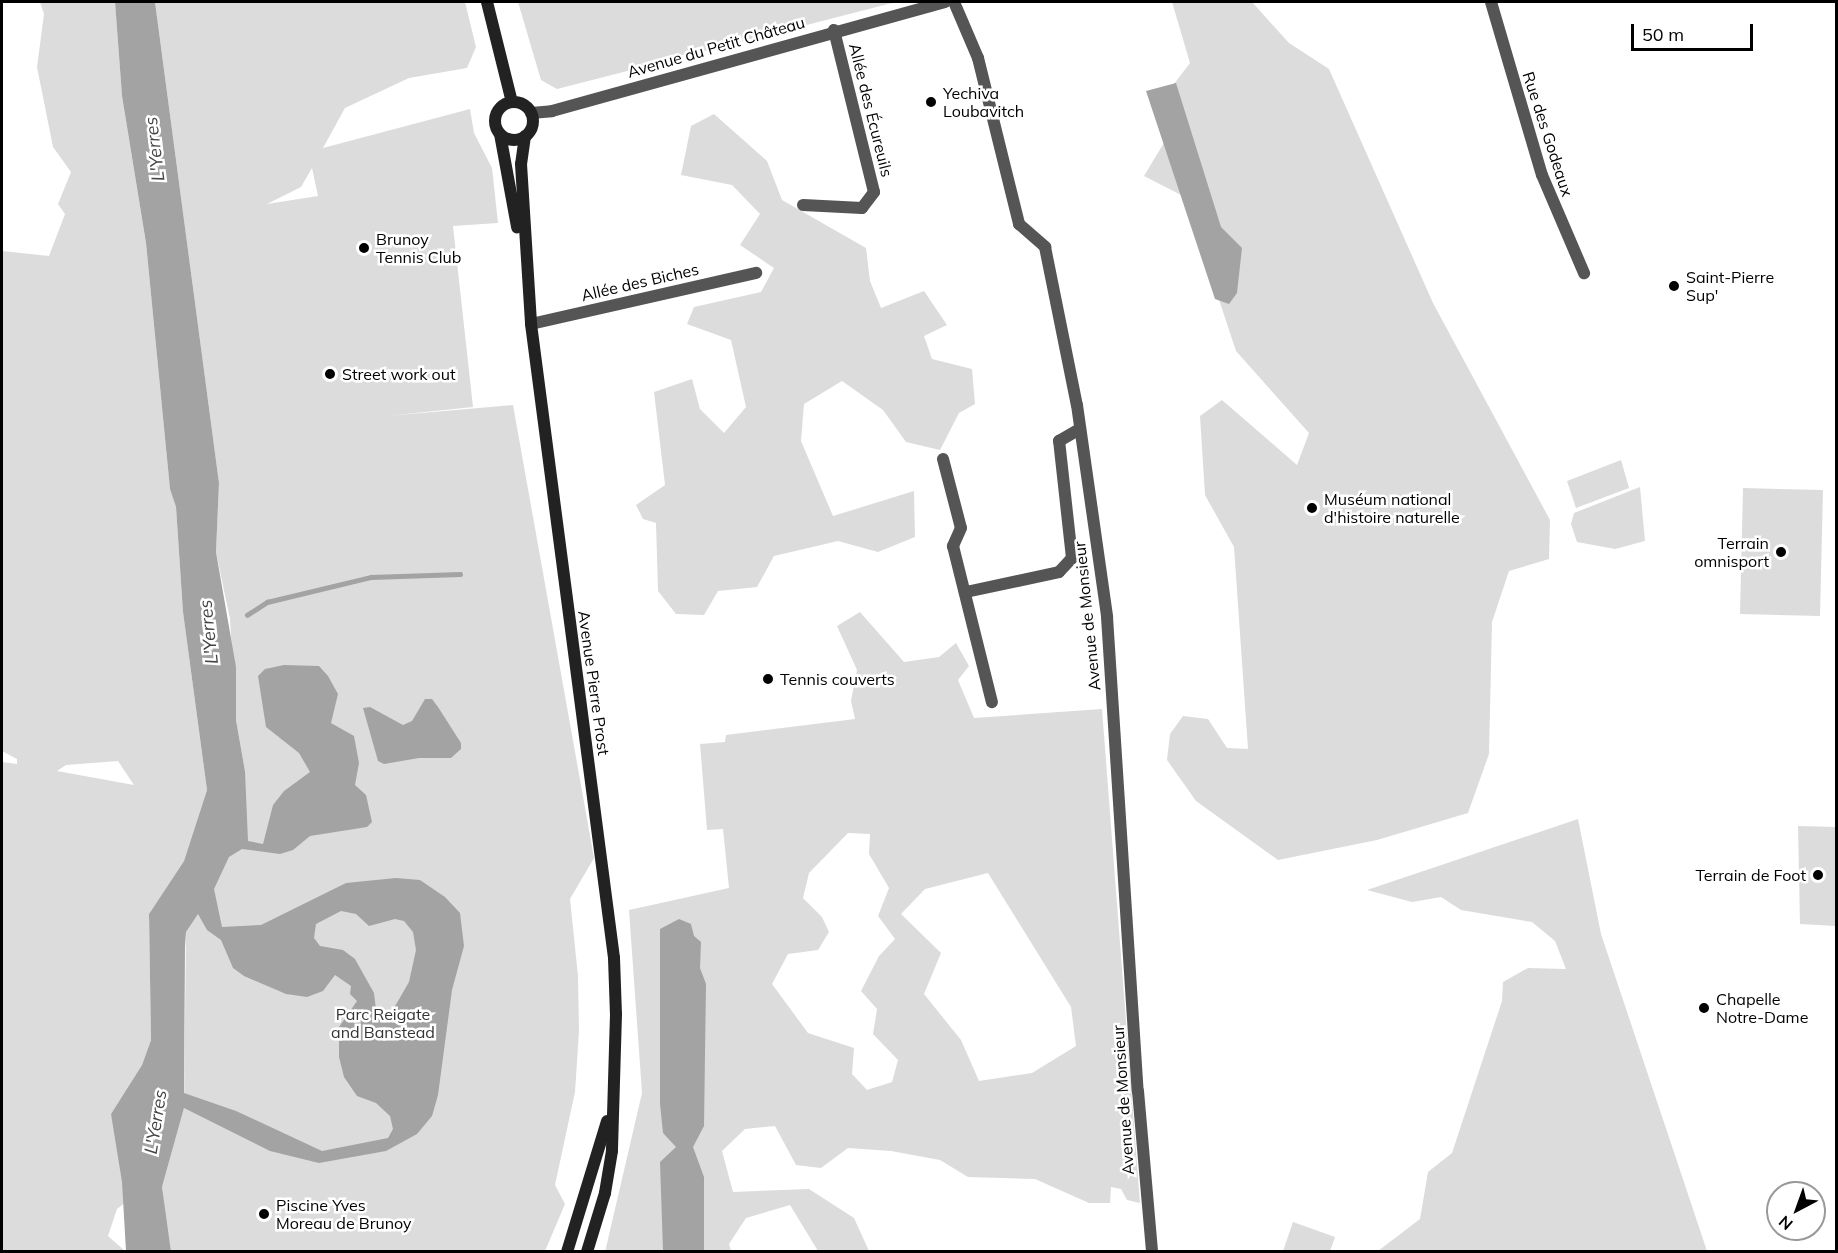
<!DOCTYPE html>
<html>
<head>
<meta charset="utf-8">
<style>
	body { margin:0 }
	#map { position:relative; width:1838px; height:1253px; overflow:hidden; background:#fff; font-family:Mulish,sans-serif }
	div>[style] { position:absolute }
	.green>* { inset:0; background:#dcdcdc }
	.water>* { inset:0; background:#a3a3a3 }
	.stream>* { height:4.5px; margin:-2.25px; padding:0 2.25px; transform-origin:2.25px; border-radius:2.25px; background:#a3a3a3 }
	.minor>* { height:12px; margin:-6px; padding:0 6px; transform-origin:6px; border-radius:6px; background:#555 }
	.secondary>* { height:12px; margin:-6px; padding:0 6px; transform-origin:6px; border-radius:6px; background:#222 }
	.secondary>.ring { margin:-6px; padding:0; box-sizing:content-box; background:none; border:12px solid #222; border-radius:50% }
	.dots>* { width:16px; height:16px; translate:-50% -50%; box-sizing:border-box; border:3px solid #fff; border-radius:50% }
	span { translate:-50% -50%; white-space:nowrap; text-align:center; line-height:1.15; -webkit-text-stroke:5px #fff; paint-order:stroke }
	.street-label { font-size:16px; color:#000 }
	.poi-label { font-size:16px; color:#000 }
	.left { translate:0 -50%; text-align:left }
	.right { translate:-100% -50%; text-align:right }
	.park-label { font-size:16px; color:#333 }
	.water-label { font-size:18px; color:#444; font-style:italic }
	.frame { position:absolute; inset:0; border:3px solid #000; pointer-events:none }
	.north { position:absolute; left:1766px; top:1181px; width:60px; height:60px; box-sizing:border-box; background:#fff; border:2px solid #999; border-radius:50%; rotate:221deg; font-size:16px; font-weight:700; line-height:24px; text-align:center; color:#000 }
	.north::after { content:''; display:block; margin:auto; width:21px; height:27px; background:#000; clip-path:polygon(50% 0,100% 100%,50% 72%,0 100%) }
	.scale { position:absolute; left:1631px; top:24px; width:122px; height:27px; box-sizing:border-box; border:3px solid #000; border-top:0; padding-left:8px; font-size:18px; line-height:21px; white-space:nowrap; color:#000; -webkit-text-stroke:4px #fff; paint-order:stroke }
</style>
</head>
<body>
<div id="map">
	<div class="green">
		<div style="clip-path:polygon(evenodd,40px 2px,115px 2px,122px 96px,146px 243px,170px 489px,176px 507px,183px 612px,207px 790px,184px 861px,149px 914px,151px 1040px,142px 1065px,111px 1114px,136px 1194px,117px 1209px,108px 1236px,125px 1251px,2px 1251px,2px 762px,17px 764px,17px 759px,2px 751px,2px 251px,49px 256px,65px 214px,58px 204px,71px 172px,53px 147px,37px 67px,44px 14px,40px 2px,118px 761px,134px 785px,57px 771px,66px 765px,118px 761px)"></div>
		<div style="clip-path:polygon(evenodd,155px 2px,465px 2px,476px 47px,467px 68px,409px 78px,345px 108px,323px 148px,470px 109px,474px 133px,492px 168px,498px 223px,453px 226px,473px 407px,387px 416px,513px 405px,594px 858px,570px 899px,578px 976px,579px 1031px,575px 1092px,555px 1185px,565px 1204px,545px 1251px,171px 1252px,168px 1243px,162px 1187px,184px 1108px,186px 932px,194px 919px,245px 771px,236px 720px,230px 619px,216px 552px,219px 483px,155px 2px,312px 168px,318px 196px,267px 204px,301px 187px,312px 168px)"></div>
		<div style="clip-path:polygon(518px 2px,896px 2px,557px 89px,541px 80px)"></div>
		<div style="clip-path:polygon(1172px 2px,1252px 2px,1289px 43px,1329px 69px,1433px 303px,1550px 520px,1549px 559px,1509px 571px,1492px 622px,1489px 754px,1468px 813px,1377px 840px,1278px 860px,1196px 801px,1167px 760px,1170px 734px,1183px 716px,1208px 719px,1227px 748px,1248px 749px,1234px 547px,1205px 495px,1200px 416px,1222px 400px,1297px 465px,1309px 433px,1236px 351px,1185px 197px,1144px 176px,1168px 136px,1161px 101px,1190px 63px)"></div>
		<div style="clip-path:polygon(714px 114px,767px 161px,782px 200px,866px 248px,870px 281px,881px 308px,924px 291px,947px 325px,924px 336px,932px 359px,972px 369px,975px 404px,959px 413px,940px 450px,906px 442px,883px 410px,842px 381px,804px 404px,801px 441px,833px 516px,914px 491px,915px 537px,878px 552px,838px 541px,774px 556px,757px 587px,718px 591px,704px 615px,676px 614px,658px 591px,656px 523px,643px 519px,636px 505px,665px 485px,654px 392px,692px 379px,700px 409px,724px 433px,746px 407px,731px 340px,687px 324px,694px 307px,761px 292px,774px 268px,740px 245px,760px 214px,732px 185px,681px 175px,691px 126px)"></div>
		<div style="clip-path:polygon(1621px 460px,1629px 488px,1576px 508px,1567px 481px)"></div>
		<div style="clip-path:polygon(1640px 487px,1645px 541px,1615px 549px,1577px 542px,1571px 524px,1574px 513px)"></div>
		<div style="clip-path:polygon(1743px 488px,1823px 490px,1820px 616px,1740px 614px)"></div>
		<div style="clip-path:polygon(evenodd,860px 612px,904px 662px,939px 657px,956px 643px,969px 666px,958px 680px,974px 718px,1102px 709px,1140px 1203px,1127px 1200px,1121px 1189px,1111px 1187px,1110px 1203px,1089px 1203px,1035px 1179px,968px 1177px,940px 1160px,891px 1151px,848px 1148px,821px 1168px,796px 1165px,775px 1126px,745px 1129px,722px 1151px,733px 1192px,809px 1189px,854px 1218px,869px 1251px,818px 1251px,790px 1205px,746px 1218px,729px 1244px,731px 1251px,605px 1252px,642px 1093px,629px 910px,729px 888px,723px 829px,707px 830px,700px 744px,725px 742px,726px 735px,855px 719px,851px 701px,857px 670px,837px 626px,860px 612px,848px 833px,870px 834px,869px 854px,889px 888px,878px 916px,895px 939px,879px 956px,861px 991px,877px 1009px,873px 1034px,898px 1060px,892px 1082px,867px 1090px,852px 1074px,854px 1048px,808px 1033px,772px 984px,788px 954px,818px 950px,829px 932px,822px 917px,803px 898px,809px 873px,848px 833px,860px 612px,988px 873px,1071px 1007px,1076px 1046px,1032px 1073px,979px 1081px,961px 1040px,924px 994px,941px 953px,901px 914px,925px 889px,988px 873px)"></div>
		<div style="clip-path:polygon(1578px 819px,1601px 934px,1707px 1251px,1378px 1251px,1420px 1219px,1428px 1172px,1452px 1153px,1502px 1001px,1503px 982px,1528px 968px,1566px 969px,1555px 941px,1532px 922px,1461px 910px,1441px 897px,1412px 902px,1367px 890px)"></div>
		<div style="clip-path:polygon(1798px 826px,1836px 827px,1836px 926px,1800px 924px)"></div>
		<div style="clip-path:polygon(1293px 1222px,1335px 1237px,1330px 1251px,1283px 1251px)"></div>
	</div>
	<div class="water">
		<div style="clip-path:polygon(evenodd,115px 2px,155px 2px,219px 483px,216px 552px,236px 667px,236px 720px,245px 771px,248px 841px,263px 844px,273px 805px,284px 791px,310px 772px,299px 753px,266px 727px,258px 676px,265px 669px,284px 665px,319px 666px,328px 676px,338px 694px,331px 723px,354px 736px,359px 763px,355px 785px,366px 795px,372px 822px,367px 827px,310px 836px,293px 850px,280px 854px,242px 849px,229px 857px,214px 889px,222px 927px,261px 925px,346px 883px,396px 878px,420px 880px,445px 897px,460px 913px,464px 946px,452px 990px,438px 1095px,432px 1116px,417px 1134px,386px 1151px,319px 1163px,270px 1151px,184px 1108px,162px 1187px,171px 1252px,126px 1251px,122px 1182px,111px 1114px,142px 1065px,151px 1040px,149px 914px,184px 861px,207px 790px,183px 612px,176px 507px,170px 489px,146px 243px,122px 96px,115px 2px,341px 911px,356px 914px,369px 926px,395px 919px,404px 921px,413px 932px,416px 950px,409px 982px,387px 1020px,377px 1018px,374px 993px,355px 959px,343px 950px,320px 946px,314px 938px,316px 924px,341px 911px,115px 2px,198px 914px,207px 930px,221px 940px,233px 968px,244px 976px,286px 994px,307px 997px,323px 991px,335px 975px,351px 986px,350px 994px,357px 1001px,339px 1027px,339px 1057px,344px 1077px,357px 1096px,376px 1103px,390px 1116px,393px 1129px,388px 1138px,322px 1151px,236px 1111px,184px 1093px,185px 947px,186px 932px,198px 914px)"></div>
		<div style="clip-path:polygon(1176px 83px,1221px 227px,1242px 248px,1237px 293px,1229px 304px,1215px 299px,1146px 91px)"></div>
		<div style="clip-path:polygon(425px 699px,432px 699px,438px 707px,461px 743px,461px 749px,451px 758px,419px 758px,384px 764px,378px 761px,363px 708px,370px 707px,403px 725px,412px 721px)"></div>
		<div style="clip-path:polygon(679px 919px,691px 924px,694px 936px,701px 942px,700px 968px,706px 984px,704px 1126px,693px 1147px,704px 1177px,704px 1251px,663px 1251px,660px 1162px,676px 1147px,663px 1133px,660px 1104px,660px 929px)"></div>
	</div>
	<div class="stream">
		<div style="left:247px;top:615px;width:24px;rotate:-33deg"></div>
		<div style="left:267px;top:602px;width:107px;rotate:-13.5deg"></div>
		<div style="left:371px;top:577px;width:89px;rotate:-1.9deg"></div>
	</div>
	<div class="minor">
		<div style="left:954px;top:2px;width:61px;rotate:66.8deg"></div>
		<div style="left:978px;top:58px;width:171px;rotate:76.1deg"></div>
		<div style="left:1019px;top:224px;width:35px;rotate:41deg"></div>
		<div style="left:1045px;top:247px;width:161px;rotate:78.6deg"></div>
		<div style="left:1077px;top:405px;width:214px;rotate:81.9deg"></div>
		<div style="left:1107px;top:617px;width:475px;rotate:86.3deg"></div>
		<div style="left:1138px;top:1091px;width:162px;rotate:85deg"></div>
		<div style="left:1491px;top:2px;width:180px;rotate:73.6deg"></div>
		<div style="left:1542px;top:175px;width:107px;rotate:66.8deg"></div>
		<div style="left:531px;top:113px;width:21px;rotate:-5deg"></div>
		<div style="left:552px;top:111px;width:408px;rotate:-15.5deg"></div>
		<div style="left:803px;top:205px;width:59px;rotate:2.9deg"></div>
		<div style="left:862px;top:208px;width:20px;rotate:-53deg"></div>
		<div style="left:874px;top:192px;width:167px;rotate:-103.9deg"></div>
		<div style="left:531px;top:324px;width:231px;rotate:-12.8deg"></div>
		<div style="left:943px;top:459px;width:71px;rotate:75.4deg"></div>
		<div style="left:961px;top:528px;width:20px;rotate:114deg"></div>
		<div style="left:953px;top:546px;width:161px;rotate:76deg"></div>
		<div style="left:966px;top:592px;width:95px;rotate:-12.1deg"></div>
		<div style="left:1059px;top:572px;width:19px;rotate:-47deg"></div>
		<div style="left:1072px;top:558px;width:118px;rotate:-96.3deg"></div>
		<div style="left:1059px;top:441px;width:24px;rotate:-30deg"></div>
	</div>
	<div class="secondary">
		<div style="left:487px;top:2px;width:103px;rotate:76deg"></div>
		<div class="ring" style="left:495px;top:102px;width:26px;height:26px"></div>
		<div style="left:500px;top:134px;width:95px;rotate:79.6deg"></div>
		<div style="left:525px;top:136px;width:28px;rotate:98deg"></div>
		<div style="left:521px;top:164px;width:160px;rotate:86.4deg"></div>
		<div style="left:531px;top:324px;width:639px;rotate:82.54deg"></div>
		<div style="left:614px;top:958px;width:56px;rotate:88deg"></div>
		<div style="left:616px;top:1014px;width:137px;rotate:91.7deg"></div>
		<div style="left:612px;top:1151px;width:43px;rotate:99.5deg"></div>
		<div style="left:605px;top:1193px;width:62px;rotate:107deg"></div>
		<div style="left:567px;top:1252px;width:137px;rotate:-73deg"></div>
	</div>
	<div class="dots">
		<div style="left:931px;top:102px;background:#000"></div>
		<div style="left:364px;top:248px;background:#000"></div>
		<div style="left:1674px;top:286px;background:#000"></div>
		<div style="left:330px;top:374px;background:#000"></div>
		<div style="left:1312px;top:508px;background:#000"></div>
		<div style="left:1781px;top:552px;background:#000"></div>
		<div style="left:768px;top:679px;background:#000"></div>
		<div style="left:1818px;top:875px;background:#000"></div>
		<div style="left:1704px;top:1008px;background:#000"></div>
		<div style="left:264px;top:1214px;background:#000"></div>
	</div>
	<div class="street-label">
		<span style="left:716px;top:47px;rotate:-16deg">Avenue du Petit Château</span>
		<span style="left:871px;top:110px;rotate:76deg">Allée des Écureuils</span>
		<span style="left:1548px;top:134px;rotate:72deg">Rue des Godeaux</span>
		<span style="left:640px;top:282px;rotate:-13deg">Allée des Biches</span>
		<span style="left:1087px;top:616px;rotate:-96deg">Avenue de Monsieur</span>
		<span style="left:594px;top:683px;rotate:82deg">Avenue Pierre Prost</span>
		<span style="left:1123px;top:1100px;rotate:-94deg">Avenue de Monsieur</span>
	</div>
	<div class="poi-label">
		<span class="left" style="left:943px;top:102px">Yechiva<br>Loubavitch</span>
		<span class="left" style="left:376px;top:248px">Brunoy<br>Tennis Club</span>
		<span class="left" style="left:1686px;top:286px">Saint-Pierre<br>Sup'</span>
		<span class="left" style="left:342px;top:374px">Street work out</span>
		<span class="left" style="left:1324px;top:508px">Muséum national<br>d'histoire naturelle</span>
		<span class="right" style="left:1769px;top:552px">Terrain<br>omnisport</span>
		<span class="left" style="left:780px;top:679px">Tennis couverts</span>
		<span class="right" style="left:1806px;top:875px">Terrain de Foot</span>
		<span class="left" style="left:1716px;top:1008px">Chapelle<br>Notre-Dame</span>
		<span class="left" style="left:276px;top:1214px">Piscine Yves<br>Moreau de Brunoy</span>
	</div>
	<div class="park-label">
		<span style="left:383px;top:1023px">Parc Reigate<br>and Banstead</span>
	</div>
	<div class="water-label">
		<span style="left:155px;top:149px;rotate:-97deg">L'Yerres</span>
		<span style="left:209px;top:632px;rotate:-96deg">L'Yerres</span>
		<span style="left:156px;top:1122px;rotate:-81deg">L'Yerres</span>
	</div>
	<div class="frame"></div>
	<div class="north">N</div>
	<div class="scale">50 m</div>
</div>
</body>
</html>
